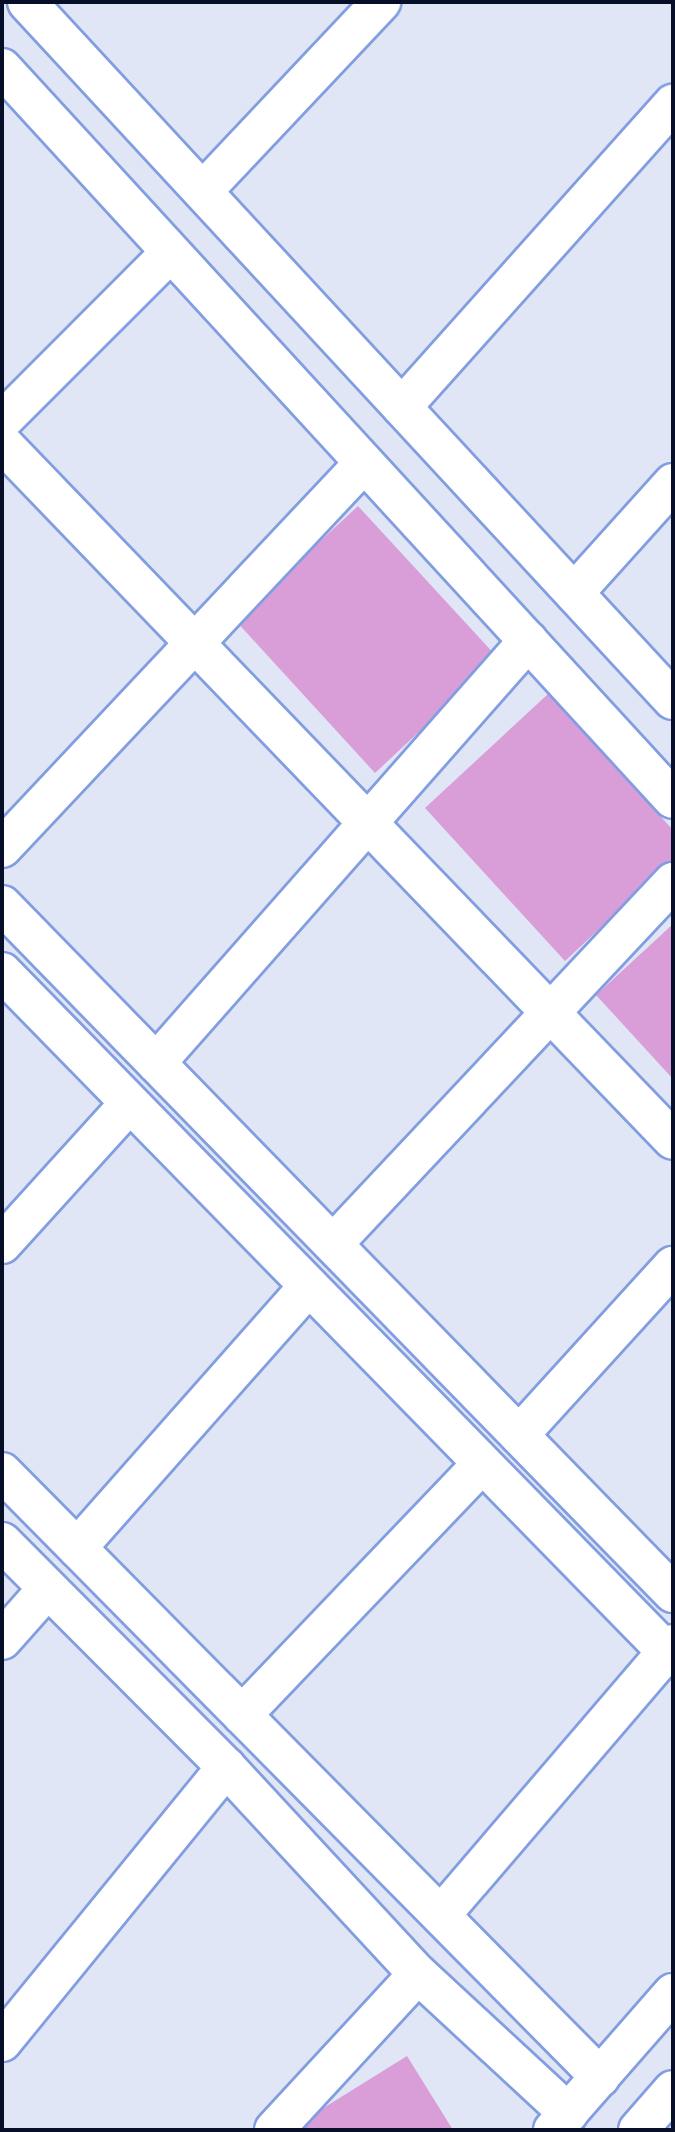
<!DOCTYPE html>
<html>
<head>
<meta charset="utf-8">
<style>
	body { margin:0 }
	#map { position:relative; width:675px; height:2132px; overflow:hidden; background:#e0e6f5; font-family:Lora,serif }
	div>[style] { position:absolute }
	.building>* { inset:0; background:#d99ed8 }
	.roads { filter:drop-shadow(2px 0 #829ee1) drop-shadow(-2px 0 #829ee1) drop-shadow(0 2px #829ee1) drop-shadow(0 -2px #829ee1) }
	.minor>* { height:38px; margin:-19px; padding:0 19px; transform-origin:19px; border-radius:19px; background:#fff }
	.major>* { height:38px; margin:-19px; padding:0 19px; transform-origin:19px; border-radius:19px; background:#fff }
	span { translate:-50% -50%; white-space:nowrap; text-align:center; line-height:1.15; -webkit-text-stroke:6px #fff; paint-order:stroke }
	.frame { position:absolute; inset:0; border:4px solid #070f28; pointer-events:none }
</style>
</head>
<body>
<div id="map">
	<div class="building">
		<div style="clip-path:polygon(358px 506px,498px 658px,375px 773px,235px 620px)"></div>
		<div style="clip-path:polygon(548px 694px,673px 830px,673px 860px,565px 961px,425px 808px)"></div>
		<div style="clip-path:polygon(673px 924px,673px 1079px,596px 995px)"></div>
		<div style="clip-path:polygon(407px 2056px,453px 2130px,288px 2130px)"></div>
	</div>
	<div class="roads">
		<div class="minor">
			<div style="left:203px;top:191px;width:260px;rotate:-46.7deg"></div>
			<div style="left:402px;top:407px;width:407px;rotate:-48.2deg"></div>
			<div style="left:2px;top:421px;width:238px;rotate:-45deg"></div>
			<div style="left:2px;top:443px;width:967px;rotate:46.09deg"></div>
			<div style="left:574px;top:593px;width:148px;rotate:-48deg"></div>
			<div style="left:2px;top:848px;width:528px;rotate:-46.76deg"></div>
			<div style="left:2px;top:905px;width:961px;rotate:45.72deg"></div>
			<div style="left:2px;top:972px;width:951px;rotate:45.64deg"></div>
			<div style="left:156px;top:1063px;width:563px;rotate:-48.6deg"></div>
			<div style="left:2px;top:1244px;width:190px;rotate:-47.8deg"></div>
			<div style="left:333px;top:1244px;width:497px;rotate:-46.8deg"></div>
			<div style="left:519px;top:1435px;width:229px;rotate:-47.7deg"></div>
			<div style="left:2px;top:1472px;width:851px;rotate:45.33deg"></div>
			<div style="left:2px;top:1542px;width:317px;rotate:45.1deg"></div>
			<div style="left:226px;top:1767px;width:282px;rotate:47.2deg"></div>
			<div style="left:418px;top:1974px;width:205px;rotate:42.8deg"></div>
			<div style="left:77px;top:1548px;width:350px;rotate:-48.5deg"></div>
			<div style="left:2px;top:1640px;width:69px;rotate:-48.5deg"></div>
			<div style="left:242px;top:1715px;width:347px;rotate:-46.3deg"></div>
			<div style="left:441px;top:1915px;width:357px;rotate:-49.4deg"></div>
			<div style="left:2px;top:2042px;width:355px;rotate:-50.8deg"></div>
			<div style="left:274px;top:2130px;width:212px;rotate:-47.3deg"></div>
		</div>
		<div class="major">
			<div style="left:27px;top:2px;width:951px;rotate:47.22deg"></div>
			<div style="left:2px;top:68px;width:992px;rotate:47.45deg"></div>
			<div style="left:553px;top:2130px;width:182px;rotate:-48.8deg"></div>
			<div style="left:638px;top:2130px;width:53px;rotate:-48.8deg"></div>
		</div>
	</div>
	<div class="frame"></div>
</div>
</body>
</html>
